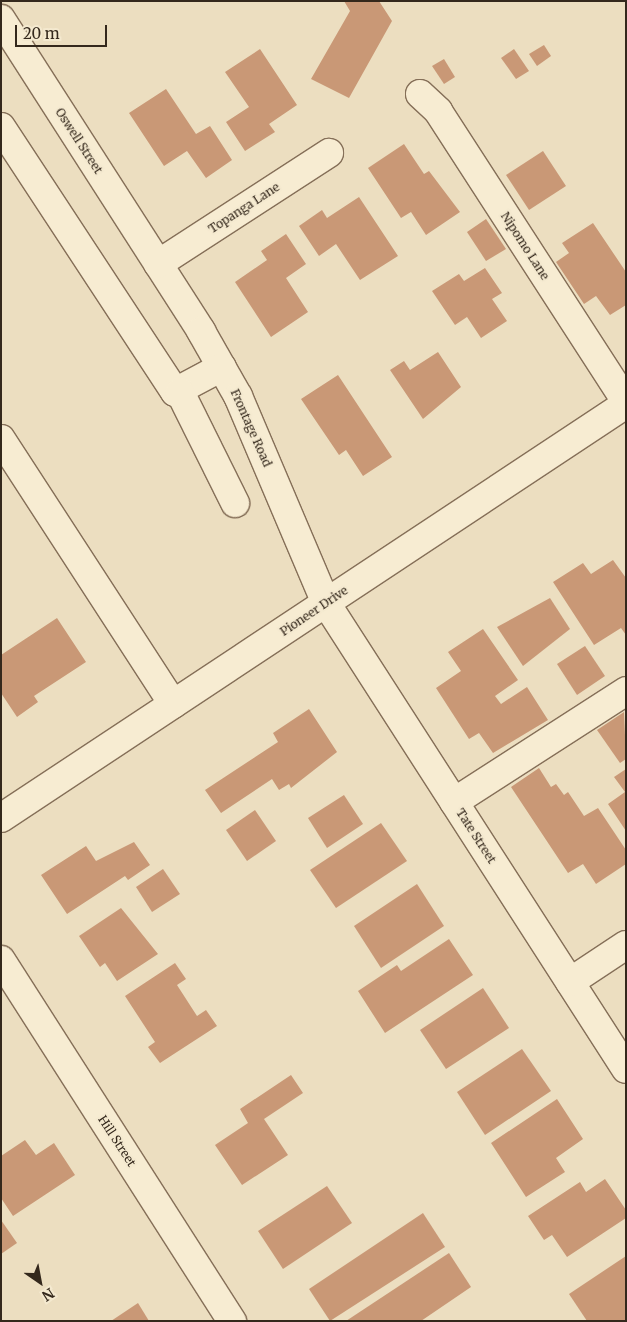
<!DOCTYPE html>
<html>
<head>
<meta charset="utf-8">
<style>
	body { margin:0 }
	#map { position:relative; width:627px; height:1322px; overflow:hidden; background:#ecdec0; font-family:Merriweather,serif }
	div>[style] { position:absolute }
	.building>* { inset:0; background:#c99876 }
	.roads { filter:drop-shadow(1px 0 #856f58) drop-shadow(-1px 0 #856f58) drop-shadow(0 1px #856f58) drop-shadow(0 -1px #856f58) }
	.minor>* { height:28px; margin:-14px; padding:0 14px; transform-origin:14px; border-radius:14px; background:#f7ecd2 }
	span { translate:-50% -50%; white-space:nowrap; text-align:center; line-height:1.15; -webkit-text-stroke:4px #f4e9cf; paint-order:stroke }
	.street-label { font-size:12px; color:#34281c }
	.frame { position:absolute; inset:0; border:2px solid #34281c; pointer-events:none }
	.north { position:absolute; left:15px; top:1257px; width:50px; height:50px; -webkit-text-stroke:4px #f4e9cf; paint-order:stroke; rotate:147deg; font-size:14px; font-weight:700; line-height:20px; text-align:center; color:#34281c }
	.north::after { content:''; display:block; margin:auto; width:18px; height:22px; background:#34281c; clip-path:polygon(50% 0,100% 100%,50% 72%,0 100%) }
	.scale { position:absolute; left:15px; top:25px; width:92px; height:22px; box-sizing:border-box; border:2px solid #34281c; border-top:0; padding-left:6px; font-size:15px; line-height:18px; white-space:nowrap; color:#34281c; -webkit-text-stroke:4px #f4e9cf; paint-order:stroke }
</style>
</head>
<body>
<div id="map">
	<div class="building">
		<div style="clip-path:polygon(344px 1px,379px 1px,392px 21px,349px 98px,311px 79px,350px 11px)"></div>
		<div style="clip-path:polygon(544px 45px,551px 56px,537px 66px,529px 54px)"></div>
		<div style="clip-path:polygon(260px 49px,297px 105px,269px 124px,275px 132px,245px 151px,226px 122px,249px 107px,225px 72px)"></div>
		<div style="clip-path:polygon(514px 49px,529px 71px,516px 79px,501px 58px)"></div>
		<div style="clip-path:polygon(444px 59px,455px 77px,444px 84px,432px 66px)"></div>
		<div style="clip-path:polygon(166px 89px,196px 134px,210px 126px,232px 160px,206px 178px,187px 151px,164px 166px,129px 113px)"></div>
		<div style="clip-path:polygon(404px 144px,424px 174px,429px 171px,460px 212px,426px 235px,411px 212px,401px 218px,368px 168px)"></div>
		<div style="clip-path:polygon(543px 151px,566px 186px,529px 210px,506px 175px)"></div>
		<div style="clip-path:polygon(359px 197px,398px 256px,360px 280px,336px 244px,319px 256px,299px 226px,322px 210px,327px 218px)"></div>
		<div style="clip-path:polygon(486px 219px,506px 249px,486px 261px,467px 232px)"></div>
		<div style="clip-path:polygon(593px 223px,626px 272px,626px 305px,610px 315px,596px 296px,584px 304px,556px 262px,569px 253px,562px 243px)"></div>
		<div style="clip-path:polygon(286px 234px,306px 264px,286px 278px,308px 312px,271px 337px,235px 282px,267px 260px,261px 251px)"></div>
		<div style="clip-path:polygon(485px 268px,502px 293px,492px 299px,507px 321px,481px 338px,467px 317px,455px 325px,432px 291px,459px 274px,464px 281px)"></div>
		<div style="clip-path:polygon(438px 352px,461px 387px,423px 419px,390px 370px,404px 361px,410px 370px)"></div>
		<div style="clip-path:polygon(338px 375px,392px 457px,363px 476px,346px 450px,339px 455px,301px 399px)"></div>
		<div style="clip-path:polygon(613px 560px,626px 578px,626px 635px,621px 628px,594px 645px,553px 582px,583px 563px,591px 574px)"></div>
		<div style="clip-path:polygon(550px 598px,570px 629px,523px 666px,497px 627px)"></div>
		<div style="clip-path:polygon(57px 618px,86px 662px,34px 696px,38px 702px,17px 717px,1px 693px,1px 655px)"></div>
		<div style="clip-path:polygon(483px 629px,518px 680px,495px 696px,501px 704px,527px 687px,548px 720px,493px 753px,479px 733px,469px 739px,436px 688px,461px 671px,448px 652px)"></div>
		<div style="clip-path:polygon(585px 646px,605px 676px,577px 695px,557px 664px)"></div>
		<div style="clip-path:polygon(309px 709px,337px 752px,291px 788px,289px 784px,279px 790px,272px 779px,221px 813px,205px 790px,278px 742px,273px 733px)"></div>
		<div style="clip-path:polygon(624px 712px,626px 759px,620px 763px,597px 730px)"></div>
		<div style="clip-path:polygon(539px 768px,551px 787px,556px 784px,564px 795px,568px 792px,584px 816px,598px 808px,626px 850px,626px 864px,596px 884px,583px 864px,568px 873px,511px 787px)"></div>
		<div style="clip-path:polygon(626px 769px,626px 831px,608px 804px,625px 792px,614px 777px)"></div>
		<div style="clip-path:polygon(344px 795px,363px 824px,327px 848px,308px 818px)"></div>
		<div style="clip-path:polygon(255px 810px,276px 841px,247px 861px,226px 830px)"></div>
		<div style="clip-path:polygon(381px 823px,407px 861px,336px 908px,310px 870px)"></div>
		<div style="clip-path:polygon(134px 842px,150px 865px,128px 880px,125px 876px,67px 914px,41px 875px,86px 846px,96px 861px)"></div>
		<div style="clip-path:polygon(163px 869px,180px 894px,152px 912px,136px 887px)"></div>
		<div style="clip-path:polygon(417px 884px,444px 926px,381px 968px,354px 926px)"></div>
		<div style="clip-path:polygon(121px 908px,158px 954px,117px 981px,105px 963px,100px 967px,79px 936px)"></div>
		<div style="clip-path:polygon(449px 939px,473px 975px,385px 1033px,358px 991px,397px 965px,401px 971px)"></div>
		<div style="clip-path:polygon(175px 963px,186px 979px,177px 985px,197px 1016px,206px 1010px,217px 1026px,160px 1063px,148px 1047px,155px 1042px,125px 996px)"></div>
		<div style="clip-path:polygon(483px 988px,509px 1028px,446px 1069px,420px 1030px)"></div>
		<div style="clip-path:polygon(522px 1049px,551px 1091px,485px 1135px,457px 1092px)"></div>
		<div style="clip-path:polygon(291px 1075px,303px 1093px,264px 1119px,288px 1155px,242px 1185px,215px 1145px,248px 1123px,240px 1109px)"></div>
		<div style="clip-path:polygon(557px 1099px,583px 1139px,556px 1158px,565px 1172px,526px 1197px,491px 1143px)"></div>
		<div style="clip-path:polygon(25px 1140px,36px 1155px,54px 1143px,75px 1175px,13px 1216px,1px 1198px,1px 1156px)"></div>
		<div style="clip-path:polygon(605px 1179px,626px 1210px,626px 1218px,567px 1257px,552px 1235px,544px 1240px,528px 1216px,580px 1182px,586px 1192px)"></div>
		<div style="clip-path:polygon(327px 1186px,352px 1223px,283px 1269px,258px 1231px)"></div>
		<div style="clip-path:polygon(423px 1213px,445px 1247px,330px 1321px,309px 1289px)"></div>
		<div style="clip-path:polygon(1px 1220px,17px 1243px,1px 1254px)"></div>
		<div style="clip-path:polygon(449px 1253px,471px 1287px,421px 1321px,346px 1321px)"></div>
		<div style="clip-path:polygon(626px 1256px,626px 1321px,587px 1321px,569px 1294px)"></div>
		<div style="clip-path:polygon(138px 1303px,149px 1321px,111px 1321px)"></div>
	</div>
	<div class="roads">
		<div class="minor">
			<div style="left:1px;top:19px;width:371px;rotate:57.3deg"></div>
			<div style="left:201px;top:331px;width:75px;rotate:60.4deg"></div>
			<div style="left:238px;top:396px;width:225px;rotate:67deg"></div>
			<div style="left:326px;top:603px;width:554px;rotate:57.23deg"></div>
			<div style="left:420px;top:94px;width:25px;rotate:43deg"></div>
			<div style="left:438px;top:111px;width:346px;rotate:57.1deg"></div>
			<div style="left:1px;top:127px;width:317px;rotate:56.7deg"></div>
			<div style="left:175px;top:392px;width:53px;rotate:-28deg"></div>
			<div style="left:158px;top:264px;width:204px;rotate:-33deg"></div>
			<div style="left:180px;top:392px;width:124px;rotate:63.6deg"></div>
			<div style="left:1px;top:439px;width:316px;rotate:57deg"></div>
			<div style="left:454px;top:802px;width:205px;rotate:-32.8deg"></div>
			<div style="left:1px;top:818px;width:750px;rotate:-33.52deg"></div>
			<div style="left:1px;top:960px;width:429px;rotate:57.4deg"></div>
			<div style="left:570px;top:982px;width:67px;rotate:-33.5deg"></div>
		</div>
	</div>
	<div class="street-label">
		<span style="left:79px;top:141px;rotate:57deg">Oswell Street</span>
		<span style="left:244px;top:208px;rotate:-33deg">Topanga Lane</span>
		<span style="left:525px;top:246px;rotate:57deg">Nipomo Lane</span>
		<span style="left:251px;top:428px;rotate:66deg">Frontage Road</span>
		<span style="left:314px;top:611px;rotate:-34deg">Pioneer Drive</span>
		<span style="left:476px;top:836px;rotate:57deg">Tate Street</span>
		<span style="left:117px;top:1141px;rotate:57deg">Hill Street</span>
	</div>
	<div class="frame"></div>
	<div class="north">N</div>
	<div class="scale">20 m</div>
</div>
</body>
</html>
